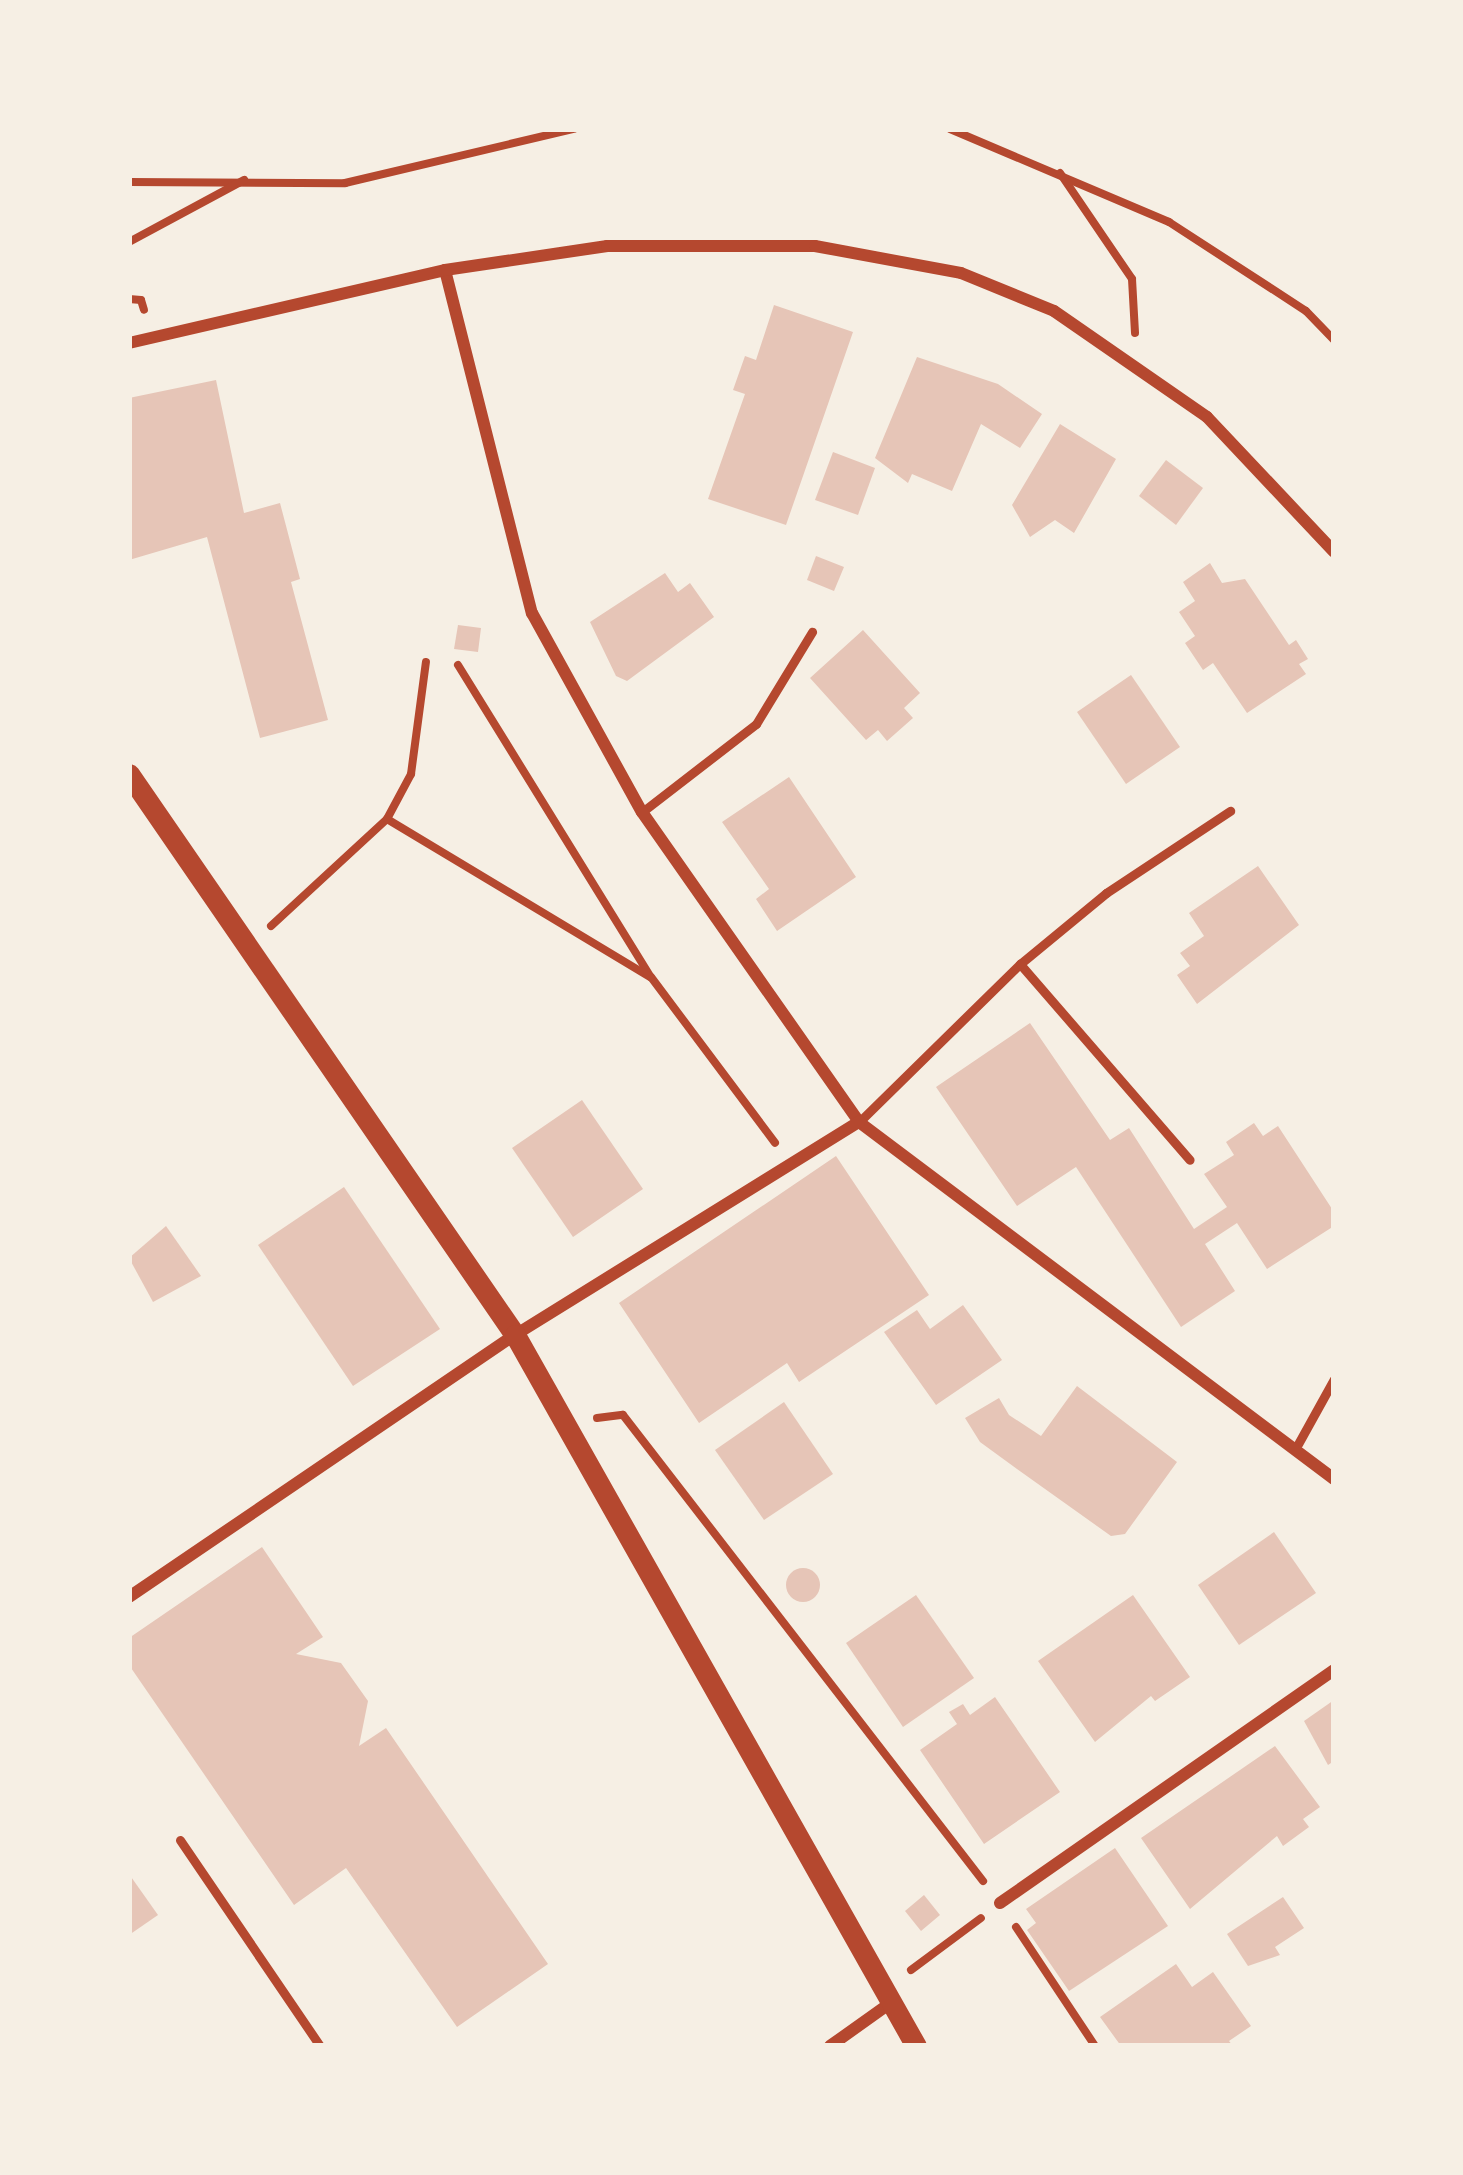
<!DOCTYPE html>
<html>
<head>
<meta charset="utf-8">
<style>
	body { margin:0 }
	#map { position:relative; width:1463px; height:2175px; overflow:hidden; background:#f6efe4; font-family:Helvetica,sans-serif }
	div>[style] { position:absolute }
	.building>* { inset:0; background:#e6c5b7 }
	.round { border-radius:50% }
	.path>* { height:8px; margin:-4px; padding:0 4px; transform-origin:4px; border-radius:4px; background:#b5482f }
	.service>* { height:9px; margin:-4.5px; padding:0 4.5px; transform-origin:4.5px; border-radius:4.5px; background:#b5482f }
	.minor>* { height:12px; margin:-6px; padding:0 6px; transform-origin:6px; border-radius:6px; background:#b5482f }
	.tertiary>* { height:21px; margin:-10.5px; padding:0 10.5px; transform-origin:10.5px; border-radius:10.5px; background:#b5482f }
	span { translate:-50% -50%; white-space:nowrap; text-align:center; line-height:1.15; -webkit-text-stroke:9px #f6efe4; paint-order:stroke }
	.frame { position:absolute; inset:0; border:132px solid #f6efe4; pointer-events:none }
</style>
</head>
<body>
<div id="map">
	<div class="building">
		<div style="clip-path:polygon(774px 305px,853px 332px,786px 525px,708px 499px,745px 394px,733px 390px,745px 356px,756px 360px)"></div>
		<div style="clip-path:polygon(917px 357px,998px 384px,1042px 414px,1020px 448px,981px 424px,952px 491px,912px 474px,908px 483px,875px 458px)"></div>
		<div style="clip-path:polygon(216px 380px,244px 513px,280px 503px,300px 579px,291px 582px,328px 720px,260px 738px,207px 537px,129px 560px,129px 398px)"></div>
		<div style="clip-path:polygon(1060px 424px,1116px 459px,1074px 533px,1055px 520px,1030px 537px,1012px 505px)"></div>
		<div style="clip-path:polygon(833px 452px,875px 468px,858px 515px,815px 500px)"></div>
		<div style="clip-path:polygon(1166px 460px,1203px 488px,1176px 525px,1139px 496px)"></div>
		<div style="clip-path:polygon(816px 556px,844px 567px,834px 591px,807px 580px)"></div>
		<div style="clip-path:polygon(1210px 563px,1222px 583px,1245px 579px,1289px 645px,1296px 640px,1308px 659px,1299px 664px,1306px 674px,1247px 713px,1213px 663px,1203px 670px,1185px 643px,1195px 636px,1179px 612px,1195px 601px,1183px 582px)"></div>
		<div style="clip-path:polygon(665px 573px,678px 592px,690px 583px,714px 617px,627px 681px,616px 676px,590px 622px)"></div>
		<div style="clip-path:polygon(458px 625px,481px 628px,478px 652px,454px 649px)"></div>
		<div style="clip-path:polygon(863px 630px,920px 693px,904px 708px,913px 718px,887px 741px,878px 730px,866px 740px,810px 678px)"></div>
		<div style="clip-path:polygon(1131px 675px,1180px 747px,1126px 784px,1077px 712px)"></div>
		<div style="clip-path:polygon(789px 777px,856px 877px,777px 931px,756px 899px,769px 889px,722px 822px)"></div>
		<div style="clip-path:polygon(1258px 866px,1299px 925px,1197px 1004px,1177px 975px,1190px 966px,1180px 953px,1204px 936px,1189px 913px)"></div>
		<div style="clip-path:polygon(1030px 1023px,1110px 1140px,1129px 1128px,1194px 1229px,1227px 1207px,1204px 1174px,1234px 1155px,1226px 1142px,1254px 1123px,1263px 1136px,1278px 1126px,1334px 1212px,1334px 1226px,1267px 1269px,1237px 1223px,1205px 1244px,1235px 1291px,1181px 1327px,1076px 1167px,1017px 1206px,936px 1087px)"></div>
		<div style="clip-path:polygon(582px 1100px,643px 1189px,573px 1237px,512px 1148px)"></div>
		<div style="clip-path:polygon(836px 1156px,929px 1295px,799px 1382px,787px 1363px,699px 1423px,619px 1303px)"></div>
		<div style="clip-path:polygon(344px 1187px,440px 1329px,353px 1386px,258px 1245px)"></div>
		<div style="clip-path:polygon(166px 1226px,201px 1276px,153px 1302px,129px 1258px)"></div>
		<div style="clip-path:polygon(963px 1305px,1002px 1360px,936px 1405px,884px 1332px,917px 1310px,930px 1329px)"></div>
		<div style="clip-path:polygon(1077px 1386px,1177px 1462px,1125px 1534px,1111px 1536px,1017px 1469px,980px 1442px,965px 1418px,999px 1398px,1009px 1415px,1041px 1436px)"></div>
		<div style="clip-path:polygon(784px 1402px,833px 1474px,764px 1520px,715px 1450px)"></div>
		<div style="clip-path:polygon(1274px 1532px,1316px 1593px,1239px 1645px,1198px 1585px)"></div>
		<div style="clip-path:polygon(262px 1547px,323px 1637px,296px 1654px,341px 1663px,368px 1701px,359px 1746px,386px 1728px,548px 1964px,457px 2027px,346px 1868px,294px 1905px,129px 1665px,129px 1638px)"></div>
		<div class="round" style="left:786px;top:1568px;width:34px;height:34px"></div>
		<div style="clip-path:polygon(916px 1595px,974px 1678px,903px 1727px,846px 1643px)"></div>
		<div style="clip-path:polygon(1133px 1595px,1190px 1677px,1155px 1701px,1151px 1696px,1095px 1742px,1038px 1661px)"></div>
		<div style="clip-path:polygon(995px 1697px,1060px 1792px,984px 1844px,920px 1750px,957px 1724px,949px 1712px,963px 1704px,970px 1715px)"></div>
		<div style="clip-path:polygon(1334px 1700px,1334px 1761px,1328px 1765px,1304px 1721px)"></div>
		<div style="clip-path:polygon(1275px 1746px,1320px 1807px,1303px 1819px,1309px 1827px,1283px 1846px,1277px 1836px,1190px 1909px,1141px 1838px)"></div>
		<div style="clip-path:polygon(1115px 1848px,1168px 1926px,1069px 1991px,1027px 1930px,1036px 1923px,1026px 1909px)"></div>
		<div style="clip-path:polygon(129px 1874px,158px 1915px,129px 1935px)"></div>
		<div style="clip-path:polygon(924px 1895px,940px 1915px,921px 1931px,905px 1911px)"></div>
		<div style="clip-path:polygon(1283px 1897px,1304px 1928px,1275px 1947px,1280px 1955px,1248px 1966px,1227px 1934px)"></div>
		<div style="clip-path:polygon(1176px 1964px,1192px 1987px,1213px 1972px,1251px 2026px,1229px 2041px,1233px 2046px,1121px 2046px,1100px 2017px)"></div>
	</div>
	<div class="path">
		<div style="left:950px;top:129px;width:238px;rotate:23deg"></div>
		<div style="left:1169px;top:222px;width:163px;rotate:33deg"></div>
		<div style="left:1306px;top:311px;width:40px;rotate:46deg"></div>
		<div style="left:1060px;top:173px;width:128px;rotate:55.8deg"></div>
		<div style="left:1132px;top:279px;width:54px;rotate:86.8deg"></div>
		<div style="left:129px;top:182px;width:216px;rotate:0.3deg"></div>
		<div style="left:345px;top:183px;width:235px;rotate:-13.3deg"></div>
		<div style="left:129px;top:242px;width:131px;rotate:-28.3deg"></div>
		<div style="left:129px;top:299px;width:12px;rotate:5deg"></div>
		<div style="left:141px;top:300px;width:10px;rotate:73deg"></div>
		<div style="left:458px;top:665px;width:367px;rotate:58.3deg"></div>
		<div style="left:651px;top:977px;width:207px;rotate:53.2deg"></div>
		<div style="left:387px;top:819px;width:307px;rotate:31deg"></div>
		<div style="left:271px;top:926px;width:158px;rotate:-42.7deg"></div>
		<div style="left:387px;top:819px;width:51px;rotate:-61.9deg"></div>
		<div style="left:411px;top:774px;width:113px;rotate:-82.4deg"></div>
		<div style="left:597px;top:1418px;width:26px;rotate:-7deg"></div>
		<div style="left:623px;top:1415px;width:589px;rotate:52.31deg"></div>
		<div style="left:1016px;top:1927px;width:143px;rotate:56.4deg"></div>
		<div style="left:911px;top:1970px;width:87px;rotate:-36.6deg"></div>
	</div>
	<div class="service">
		<div style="left:642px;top:812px;width:144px;rotate:-37.7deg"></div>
		<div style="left:756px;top:724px;width:108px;rotate:-58.7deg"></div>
		<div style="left:1020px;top:964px;width:259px;rotate:49.1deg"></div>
		<div style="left:859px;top:1122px;width:226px;rotate:-44.5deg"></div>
		<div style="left:1020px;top:964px;width:112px;rotate:-39.5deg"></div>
		<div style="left:1106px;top:893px;width:149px;rotate:-33.5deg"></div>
		<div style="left:1298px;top:1444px;width:74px;rotate:-61deg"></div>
		<div style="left:180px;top:1840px;width:249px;rotate:55.8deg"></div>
	</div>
	<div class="minor">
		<div style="left:445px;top:270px;width:354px;rotate:75.8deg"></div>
		<div style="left:532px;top:613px;width:227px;rotate:61.1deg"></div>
		<div style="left:642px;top:812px;width:378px;rotate:55deg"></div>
		<div style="left:859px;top:1122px;width:594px;rotate:36.93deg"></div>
		<div style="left:129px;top:343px;width:324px;rotate:-13deg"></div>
		<div style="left:445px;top:270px;width:164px;rotate:-8.4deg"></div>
		<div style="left:607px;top:246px;width:208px"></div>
		<div style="left:815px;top:246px;width:148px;rotate:10.5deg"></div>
		<div style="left:961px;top:273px;width:100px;rotate:22.2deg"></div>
		<div style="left:1054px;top:311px;width:186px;rotate:34.7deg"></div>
		<div style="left:1207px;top:417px;width:185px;rotate:46.7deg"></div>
		<div style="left:129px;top:1597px;width:467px;rotate:-34.2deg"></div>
		<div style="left:515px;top:1335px;width:405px;rotate:-31.8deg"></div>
		<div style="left:1000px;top:1903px;width:407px;rotate:-34.9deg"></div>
		<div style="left:830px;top:2046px;width:76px;rotate:-35.4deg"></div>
	</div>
	<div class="tertiary">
		<div style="left:129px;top:774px;width:681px;rotate:55.47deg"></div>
		<div style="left:515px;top:1335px;width:816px;rotate:60.58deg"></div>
	</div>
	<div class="frame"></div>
</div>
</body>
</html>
